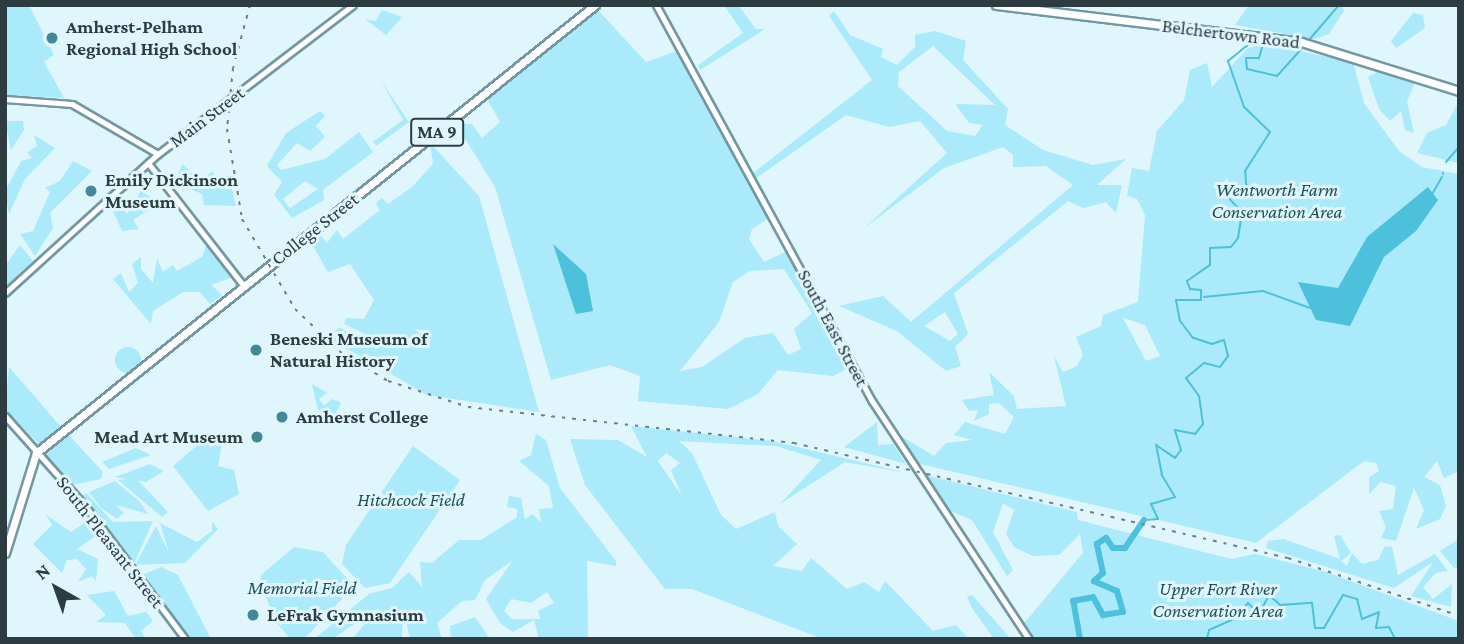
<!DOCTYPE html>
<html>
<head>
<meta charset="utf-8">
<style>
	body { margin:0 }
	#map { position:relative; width:1464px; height:644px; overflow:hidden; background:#dff6fc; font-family:"Crimson Pro",serif }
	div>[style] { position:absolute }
	.green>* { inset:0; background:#aaeafa }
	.round { border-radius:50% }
	.water>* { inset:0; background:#4dc0db }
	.stream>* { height:2px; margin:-1px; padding:0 1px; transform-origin:1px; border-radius:1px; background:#4dc0db }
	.river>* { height:6px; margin:-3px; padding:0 3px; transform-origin:3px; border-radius:3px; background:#4dc0db }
	.roads { filter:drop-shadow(2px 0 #7498a1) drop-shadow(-2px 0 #7498a1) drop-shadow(0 2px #7498a1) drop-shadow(0 -2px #7498a1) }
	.major>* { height:5px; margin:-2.5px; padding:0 2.5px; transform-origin:2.5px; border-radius:2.5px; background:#fff }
	.highway>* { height:7px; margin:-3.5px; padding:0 3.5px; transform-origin:3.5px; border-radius:3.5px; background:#fff }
	.rail>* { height:2px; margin-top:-1px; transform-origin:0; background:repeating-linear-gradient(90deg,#6d7f83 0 3.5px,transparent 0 10.5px) }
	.dots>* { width:19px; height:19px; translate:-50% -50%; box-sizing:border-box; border:4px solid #dff6fc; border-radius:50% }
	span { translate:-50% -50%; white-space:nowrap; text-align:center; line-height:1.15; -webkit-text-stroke:6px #dff6fc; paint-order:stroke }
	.shield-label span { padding:2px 5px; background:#dff6fc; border:2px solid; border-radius:5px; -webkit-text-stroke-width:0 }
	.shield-label { font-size:18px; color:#2d3c40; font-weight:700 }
	.poi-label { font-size:19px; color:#2d3c40; font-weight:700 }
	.left { translate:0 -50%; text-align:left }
	.right { translate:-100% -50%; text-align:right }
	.street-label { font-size:19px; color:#2d3c40 }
	.park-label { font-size:19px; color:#1f505b; font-style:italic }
	.frame { position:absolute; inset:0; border:7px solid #2d3c40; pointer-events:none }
	.north { position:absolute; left:21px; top:553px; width:70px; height:70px; -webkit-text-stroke:5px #dff6fc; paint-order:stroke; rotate:320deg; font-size:19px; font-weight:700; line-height:28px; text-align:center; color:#2d3c40 }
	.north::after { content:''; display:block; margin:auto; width:24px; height:32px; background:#2d3c40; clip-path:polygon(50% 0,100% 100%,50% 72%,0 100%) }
</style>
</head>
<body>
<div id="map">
	<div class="green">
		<div style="clip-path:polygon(5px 5px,29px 5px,54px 55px,44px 62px,64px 98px,5px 95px)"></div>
		<div style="clip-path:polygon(724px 5px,738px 5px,756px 29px,765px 29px,700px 70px,698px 65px,743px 33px)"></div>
		<div style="clip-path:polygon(1249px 5px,1342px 5px,1344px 11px,1329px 34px,1314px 39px,1235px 25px)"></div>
		<div style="clip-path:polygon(evenodd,597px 9px,646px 62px,677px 51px,769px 218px,752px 229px,749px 239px,764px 262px,787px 251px,850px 367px,833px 376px,778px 370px,758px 394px,728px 409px,638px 401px,640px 376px,610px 365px,551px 380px,495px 187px,456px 124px,472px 124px,482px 138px,500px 122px,487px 99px,597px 9px,784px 269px,812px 313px,794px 329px,801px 349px,788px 355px,773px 333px,745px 338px,702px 367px,680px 371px,719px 322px,733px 282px,750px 271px,784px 269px)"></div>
		<div style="clip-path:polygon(382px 10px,402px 17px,386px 35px,365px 19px,376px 21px)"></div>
		<div style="clip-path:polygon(evenodd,834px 11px,850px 35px,883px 49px,881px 57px,897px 65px,915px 47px,915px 35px,935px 31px,966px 41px,963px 60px,1008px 109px,1005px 125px,1043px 150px,1093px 165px,1126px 159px,1097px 185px,1122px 185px,1116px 213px,1106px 202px,1083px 208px,1068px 201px,954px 293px,968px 334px,955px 347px,961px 366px,946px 371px,897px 331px,839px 306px,883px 296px,911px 322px,1073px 185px,1046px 166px,1013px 167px,1013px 155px,1003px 147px,944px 168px,863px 229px,947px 153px,920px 121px,889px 127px,846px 115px,755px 179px,752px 174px,872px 80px,829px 16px,834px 11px,933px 46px,995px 105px,955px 104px,969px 123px,983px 125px,975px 136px,947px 131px,898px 86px,899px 72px,933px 46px,834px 11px,945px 312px,958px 334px,950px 341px,924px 326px,945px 312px)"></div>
		<div style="clip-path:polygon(1413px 13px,1423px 15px,1425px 28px,1396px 48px,1391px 41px)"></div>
		<div style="clip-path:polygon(evenodd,1265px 44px,1353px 62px,1364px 103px,1399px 151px,1422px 167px,1459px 174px,1459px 471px,1444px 478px,1437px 461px,1424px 477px,1440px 485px,1446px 506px,1440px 519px,1416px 529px,1424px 510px,1414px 488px,1396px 541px,1381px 538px,1386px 527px,1379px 511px,1393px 509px,1396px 486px,1381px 482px,1369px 494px,1369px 477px,1379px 471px,1376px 463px,1364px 461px,1256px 543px,916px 463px,901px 436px,934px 456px,946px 443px,972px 440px,954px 435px,965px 422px,1005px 434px,1014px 417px,999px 403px,989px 404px,989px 414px,974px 421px,978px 410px,969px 411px,962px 400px,994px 395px,989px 372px,1014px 396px,1017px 409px,1066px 406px,1054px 356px,1063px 372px,1077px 366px,1083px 355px,1076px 337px,1101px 326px,1103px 315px,1138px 302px,1145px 215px,1137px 199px,1127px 196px,1132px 168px,1149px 171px,1157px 131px,1184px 100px,1190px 70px,1207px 63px,1212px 87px,1248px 48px,1265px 44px,1123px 318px,1145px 325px,1160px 356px,1146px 361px,1123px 318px)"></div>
		<div style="clip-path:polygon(1379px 71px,1415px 83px,1407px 101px,1414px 133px,1405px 130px,1401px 111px,1390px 121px,1379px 109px,1368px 77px)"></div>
		<div style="clip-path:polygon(381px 81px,409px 122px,376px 146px,373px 142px,403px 120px)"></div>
		<div style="clip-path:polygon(1459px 101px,1459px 163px,1417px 153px,1427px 133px,1446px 125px)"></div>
		<div style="clip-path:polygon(evenodd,320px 111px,325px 116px,316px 126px,325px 137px,310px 151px,297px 143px,277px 165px,281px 170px,325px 159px,359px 132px,373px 152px,323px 190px,324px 200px,292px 218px,274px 195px,282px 182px,267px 166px,286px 133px,320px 111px,305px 181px,318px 189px,290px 208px,283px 199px,305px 181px)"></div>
		<div style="clip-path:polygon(5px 121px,23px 121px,24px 130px,11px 150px)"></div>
		<div style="clip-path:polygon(34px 135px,55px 148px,25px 179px,9px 214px,5px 191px,21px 161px,32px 158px,27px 152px,37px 146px)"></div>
		<div style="clip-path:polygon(430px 143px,479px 196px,539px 412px,427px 395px,327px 337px,340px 327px,360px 342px,365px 334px,344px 324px,346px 318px,364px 319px,374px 300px,350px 264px,328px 272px,309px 239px,318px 232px,327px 243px,337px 230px,343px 239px,380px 210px,376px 203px,382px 198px,388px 204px,412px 187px,433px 164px)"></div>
		<div style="clip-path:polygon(73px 161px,92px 171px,50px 213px,53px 228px,35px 256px,20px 234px,33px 231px,50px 192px,45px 188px,60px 181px)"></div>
		<div style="clip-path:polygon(183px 164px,199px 182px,213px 171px,218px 185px,231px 184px,236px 206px,204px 205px,202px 194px,190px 189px,194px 182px,178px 173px)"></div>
		<div style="clip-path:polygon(141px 191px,160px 203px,133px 220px,139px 229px,122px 231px,112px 209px,97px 214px,114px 199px,127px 214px)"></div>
		<div style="clip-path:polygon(207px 244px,233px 277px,211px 285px,222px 295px,210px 304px,200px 292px,183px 292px,153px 311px,151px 324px,113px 279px,121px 273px,129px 292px,138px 283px,132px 264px,141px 257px,141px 269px,153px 283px,157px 258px,163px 272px,173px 265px,177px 271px,202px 257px)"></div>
		<div style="clip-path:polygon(20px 245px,33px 261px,5px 287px,5px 266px)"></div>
		<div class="round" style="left:115px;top:347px;width:26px;height:26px"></div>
		<div style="clip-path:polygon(9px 367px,61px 427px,40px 445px,5px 410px)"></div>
		<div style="clip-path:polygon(312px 384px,327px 393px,319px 399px,324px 406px,332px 399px,341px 403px,334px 416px,318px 410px)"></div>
		<div style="clip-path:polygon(877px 422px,878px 445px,893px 444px,906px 464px,844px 447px)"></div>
		<div style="clip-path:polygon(evenodd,631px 426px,772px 441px,907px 473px,845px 462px,780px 504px,821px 460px,776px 446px,679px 441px,692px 453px,721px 515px,736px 529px,775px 512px,778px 526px,797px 544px,773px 566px,802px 571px,811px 558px,847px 589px,864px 582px,879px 592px,885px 581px,933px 631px,956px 625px,969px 639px,823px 639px,692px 589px,665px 589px,585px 485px,570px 439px,618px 440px,647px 457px,631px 426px,666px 453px,680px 463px,671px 470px,682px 496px,658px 461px,666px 453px)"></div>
		<div style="clip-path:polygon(66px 432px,103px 472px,101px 479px,71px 485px,45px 457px)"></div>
		<div style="clip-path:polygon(224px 432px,218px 466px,234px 470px,239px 494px,208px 511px,173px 466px,200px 443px,219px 446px)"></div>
		<div style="clip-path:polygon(evenodd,536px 434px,546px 440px,560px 488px,616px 561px,616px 566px,587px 561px,588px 639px,539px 639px,534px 620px,513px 632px,500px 623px,486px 599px,513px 560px,485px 580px,475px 600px,462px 601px,437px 623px,442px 639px,410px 639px,403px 608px,402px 639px,352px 639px,378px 608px,332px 639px,314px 639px,369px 594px,392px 588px,409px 572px,422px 587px,420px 562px,432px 563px,459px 540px,481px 540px,517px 517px,517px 509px,507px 507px,509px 496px,521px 498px,525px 519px,533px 514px,541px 523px,539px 509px,553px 508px,549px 486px,519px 461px,531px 455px,536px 434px,547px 592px,554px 603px,538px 611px,540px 619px,512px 619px,504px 611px,511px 599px,531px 603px,547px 592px)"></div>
		<div style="clip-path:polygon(413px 446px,460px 480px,390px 583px,365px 588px,342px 564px,346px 545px)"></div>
		<div style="clip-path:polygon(136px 448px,151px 455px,109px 469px,102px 462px)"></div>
		<div style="clip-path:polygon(150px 464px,164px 471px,146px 482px,115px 477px)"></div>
		<div style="clip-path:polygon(921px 474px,1077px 512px,1078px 520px,1231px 559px,1255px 554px,1326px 572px,1459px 621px,1459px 639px,1030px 639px,1021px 627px,1083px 553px,1080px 534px,1059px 555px,1033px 556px,1014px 547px,1006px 534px,1014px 510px,1003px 503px,993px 532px,1013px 570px,1007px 576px,972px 520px,948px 510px)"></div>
		<div style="clip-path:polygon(136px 478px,168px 512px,162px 517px,118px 480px)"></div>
		<div style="clip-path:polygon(115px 481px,139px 501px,148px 514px,116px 505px,124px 513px,117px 519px,101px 508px,89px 492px)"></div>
		<div style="clip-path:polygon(86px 493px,113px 522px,153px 521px,134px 564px,81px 497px)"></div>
		<div style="clip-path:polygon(83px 513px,97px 535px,77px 549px,98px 559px,96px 581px,92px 576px,78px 582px,86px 569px,77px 559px,67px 560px,62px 573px,33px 544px,52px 525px,46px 515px,71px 532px,83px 524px)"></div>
		<div style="clip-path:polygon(212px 521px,218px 529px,185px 563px,135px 565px,156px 526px,169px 553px,160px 523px,197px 542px,212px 531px)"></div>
		<div style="clip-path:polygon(1340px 535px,1351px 553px,1341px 561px,1347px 566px,1352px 553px,1362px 564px,1378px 560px,1385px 546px,1392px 547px,1398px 575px,1435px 554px,1448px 571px,1436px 573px,1423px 587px,1433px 599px,1452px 584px,1451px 607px,1411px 596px,1433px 562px,1394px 588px,1266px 548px,1268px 541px,1284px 539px,1340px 559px,1334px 536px)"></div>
		<div style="clip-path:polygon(1459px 539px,1459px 566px,1455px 569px,1440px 551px)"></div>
		<div style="clip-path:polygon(294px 547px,323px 552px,354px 586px,304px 639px,290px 639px,277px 623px,260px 584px,261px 575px)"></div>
		<div style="clip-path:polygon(161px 567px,178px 575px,211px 639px,188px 639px,142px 575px)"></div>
		<div style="clip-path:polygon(114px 591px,128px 616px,146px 612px,153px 621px,141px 631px,146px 639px,136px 639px,125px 623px,96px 622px,106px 615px,87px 595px)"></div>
		<div style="clip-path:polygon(972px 595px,1011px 639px,994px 639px,972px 608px,967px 597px)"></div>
		<div style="clip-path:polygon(475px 617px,490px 639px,451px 638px,450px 626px)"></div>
	</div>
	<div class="water">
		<div style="clip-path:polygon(1428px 187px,1438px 200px,1416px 231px,1384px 257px,1350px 326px,1316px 320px,1298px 282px,1338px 288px,1367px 237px)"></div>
		<div style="clip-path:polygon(553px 244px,586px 274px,593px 311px,576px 314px)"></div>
	</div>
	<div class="stream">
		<div style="left:1309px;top:40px;width:46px;rotate:-49.4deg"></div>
		<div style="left:1446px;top:162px;width:20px;rotate:-49deg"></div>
		<div style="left:1443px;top:174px;width:1px;rotate:-90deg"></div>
		<div style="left:1431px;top:196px;width:22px;rotate:-60deg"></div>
		<div style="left:1204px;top:297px;width:59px;rotate:-5.8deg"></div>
		<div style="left:1263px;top:291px;width:50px;rotate:19.9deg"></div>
		<div style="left:1144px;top:520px;width:14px;rotate:-4deg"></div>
		<div style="left:1158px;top:519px;width:17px;rotate:-115deg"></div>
		<div style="left:1151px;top:504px;width:25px;rotate:-16deg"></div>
		<div style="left:1175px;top:497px;width:26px;rotate:-121deg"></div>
		<div style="left:1162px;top:475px;width:31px;rotate:-101deg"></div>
		<div style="left:1156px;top:445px;width:23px;rotate:34deg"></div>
		<div style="left:1175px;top:458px;width:10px;rotate:-53deg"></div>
		<div style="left:1181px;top:450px;width:21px;rotate:-107deg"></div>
		<div style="left:1175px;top:430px;width:20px;rotate:11deg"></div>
		<div style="left:1195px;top:434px;width:13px;rotate:-51deg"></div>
		<div style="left:1203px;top:424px;width:28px;rotate:-98deg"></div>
		<div style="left:1199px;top:396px;width:22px;rotate:-126deg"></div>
		<div style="left:1186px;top:378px;width:23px;rotate:-40deg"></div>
		<div style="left:1204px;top:363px;width:16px;rotate:14deg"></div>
		<div style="left:1220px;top:367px;width:14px;rotate:-54deg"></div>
		<div style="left:1228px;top:356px;width:16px;rotate:-104deg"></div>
		<div style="left:1224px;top:340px;width:13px;rotate:162deg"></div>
		<div style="left:1212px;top:344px;width:20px;rotate:-162deg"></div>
		<div style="left:1193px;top:338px;width:21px;rotate:-127deg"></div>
		<div style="left:1180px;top:321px;width:21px;rotate:-101deg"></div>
		<div style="left:1176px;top:300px;width:25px"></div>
		<div style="left:1201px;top:300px;width:10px;rotate:-90deg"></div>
		<div style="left:1201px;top:290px;width:11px;rotate:-175deg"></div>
		<div style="left:1190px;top:289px;width:9px;rotate:-111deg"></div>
		<div style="left:1187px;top:281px;width:28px;rotate:-35deg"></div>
		<div style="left:1210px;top:265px;width:17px;rotate:-90deg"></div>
		<div style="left:1210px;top:248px;width:21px;rotate:-3deg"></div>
		<div style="left:1231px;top:247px;width:11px;rotate:-52deg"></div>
		<div style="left:1238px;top:238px;width:26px;rotate:-81deg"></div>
		<div style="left:1242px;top:212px;width:30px;rotate:-134deg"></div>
		<div style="left:1221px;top:190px;width:8px;rotate:-40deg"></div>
		<div style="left:1227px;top:185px;width:23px;rotate:31deg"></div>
		<div style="left:1247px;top:197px;width:26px;rotate:-94deg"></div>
		<div style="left:1245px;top:171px;width:46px;rotate:-57.3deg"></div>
		<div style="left:1270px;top:132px;width:36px;rotate:-136deg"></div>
		<div style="left:1244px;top:107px;width:49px;rotate:-109.2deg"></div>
		<div style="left:1228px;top:61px;width:27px;rotate:-39deg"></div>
		<div style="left:1249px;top:44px;width:14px"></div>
		<div style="left:1263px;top:44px;width:15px;rotate:106deg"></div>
		<div style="left:1259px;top:58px;width:13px;rotate:180deg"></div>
		<div style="left:1246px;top:58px;width:11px;rotate:85deg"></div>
		<div style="left:1247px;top:69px;width:31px;rotate:13deg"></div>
		<div style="left:1277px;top:76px;width:39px;rotate:-48deg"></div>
		<div style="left:1207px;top:639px;width:9px;rotate:-77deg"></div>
		<div style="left:1209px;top:630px;width:30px;rotate:-24deg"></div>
		<div style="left:1236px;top:618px;width:19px;rotate:-51deg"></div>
		<div style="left:1248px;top:603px;width:16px;rotate:45deg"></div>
		<div style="left:1259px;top:614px;width:21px;rotate:-62deg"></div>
		<div style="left:1269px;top:595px;width:15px;rotate:42deg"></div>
		<div style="left:1280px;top:605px;width:32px;rotate:-4deg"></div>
		<div style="left:1312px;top:603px;width:25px;rotate:83deg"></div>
		<div style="left:1315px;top:628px;width:9px"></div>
		<div style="left:1324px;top:628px;width:38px;rotate:-60deg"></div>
		<div style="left:1343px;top:595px;width:15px;rotate:16deg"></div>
		<div style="left:1357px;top:599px;width:21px;rotate:76deg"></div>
		<div style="left:1362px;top:619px;width:18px;rotate:-22deg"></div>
		<div style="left:1379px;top:612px;width:16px;rotate:101deg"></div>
		<div style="left:1376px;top:628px;width:13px;rotate:-4deg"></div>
		<div style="left:1389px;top:627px;width:13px;rotate:63deg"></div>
	</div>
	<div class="river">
		<div style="left:1080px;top:639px;width:39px;rotate:-100deg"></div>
		<div style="left:1073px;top:601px;width:20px;rotate:-11deg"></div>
		<div style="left:1093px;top:597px;width:21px;rotate:61deg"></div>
		<div style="left:1103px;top:615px;width:20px;rotate:-9deg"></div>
		<div style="left:1123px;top:612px;width:22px;rotate:-106deg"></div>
		<div style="left:1117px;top:591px;width:25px;rotate:-157deg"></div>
		<div style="left:1094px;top:581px;width:12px;rotate:-42deg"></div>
		<div style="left:1103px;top:573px;width:30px;rotate:-102deg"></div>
		<div style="left:1097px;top:544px;width:11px;rotate:-34deg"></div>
		<div style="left:1106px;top:538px;width:12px;rotate:55deg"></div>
		<div style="left:1113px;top:548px;width:12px"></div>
		<div style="left:1125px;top:548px;width:34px;rotate:-56deg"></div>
	</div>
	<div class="roads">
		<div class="major">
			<div style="left:656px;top:5px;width:451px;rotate:61.4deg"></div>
			<div style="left:872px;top:401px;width:285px;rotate:56.6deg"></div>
			<div style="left:5px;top:99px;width:67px;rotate:4.3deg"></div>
			<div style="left:72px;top:104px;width:99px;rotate:30.2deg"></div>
			<div style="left:148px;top:163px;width:155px;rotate:52.1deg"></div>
			<div style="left:5px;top:293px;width:207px;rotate:-42.3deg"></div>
			<div style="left:158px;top:154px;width:245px;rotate:-37.4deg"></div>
			<div style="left:5px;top:416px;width:122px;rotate:48.3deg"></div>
			<div style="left:86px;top:507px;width:165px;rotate:53.1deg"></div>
		</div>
		<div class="highway">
			<div style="left:996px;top:5px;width:307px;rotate:6.9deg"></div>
			<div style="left:1301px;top:42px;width:165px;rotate:17.2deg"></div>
			<div style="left:5px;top:553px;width:105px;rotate:-72.8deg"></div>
			<div style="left:36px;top:453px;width:716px;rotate:-38.71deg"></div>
		</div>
	</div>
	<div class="rail">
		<div style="left:250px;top:5px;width:65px;rotate:105.1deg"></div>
		<div style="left:233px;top:68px;width:61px;rotate:95.6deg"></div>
		<div style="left:227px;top:129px;width:91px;rotate:80.5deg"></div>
		<div style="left:242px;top:219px;width:104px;rotate:59.5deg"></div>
		<div style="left:295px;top:309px;width:61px;rotate:43.7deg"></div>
		<div style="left:339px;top:351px;width:57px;rotate:31.5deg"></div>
		<div style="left:388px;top:381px;width:84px;rotate:18deg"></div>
		<div style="left:468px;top:407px;width:328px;rotate:6.3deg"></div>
		<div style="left:794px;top:443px;width:507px;rotate:13.1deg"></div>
		<div style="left:1288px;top:558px;width:181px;rotate:18.7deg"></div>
	</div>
	<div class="dots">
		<div style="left:52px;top:38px;background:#448797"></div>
		<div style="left:91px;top:191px;background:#448797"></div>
		<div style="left:256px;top:350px;background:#448797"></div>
		<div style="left:282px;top:417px;background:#448797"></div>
		<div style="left:257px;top:437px;background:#448797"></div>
		<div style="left:253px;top:615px;background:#448797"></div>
	</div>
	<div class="shield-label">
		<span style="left:437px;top:132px">MA 9</span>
	</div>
	<div class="poi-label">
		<span class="left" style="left:66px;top:38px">Amherst-Pelham<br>Regional High School</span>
		<span class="left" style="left:105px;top:191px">Emily Dickinson<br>Museum</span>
		<span class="left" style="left:270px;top:350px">Beneski Museum of<br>Natural History</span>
		<span class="left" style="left:296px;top:417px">Amherst College</span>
		<span class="right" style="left:243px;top:437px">Mead Art Museum</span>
		<span class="left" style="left:267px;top:615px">LeFrak Gymnasium</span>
	</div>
	<div class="street-label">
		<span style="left:1231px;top:34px;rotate:7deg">Belchertown Road</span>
		<span style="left:207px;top:117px;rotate:-37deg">Main Street</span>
		<span style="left:315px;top:229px;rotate:-38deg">College Street</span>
		<span style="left:833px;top:328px;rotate:62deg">South East Street</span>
		<span style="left:110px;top:542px;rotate:52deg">South Pleasant Street</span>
	</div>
	<div class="park-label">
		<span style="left:1277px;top:201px">Wentworth Farm<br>Conservation Area</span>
		<span style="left:411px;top:500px">Hitchcock Field</span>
		<span style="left:302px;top:588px">Memorial Field</span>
		<span style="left:1218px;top:600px">Upper Fort River<br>Conservation Area</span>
	</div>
	<div class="frame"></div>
	<div class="north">N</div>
</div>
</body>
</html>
